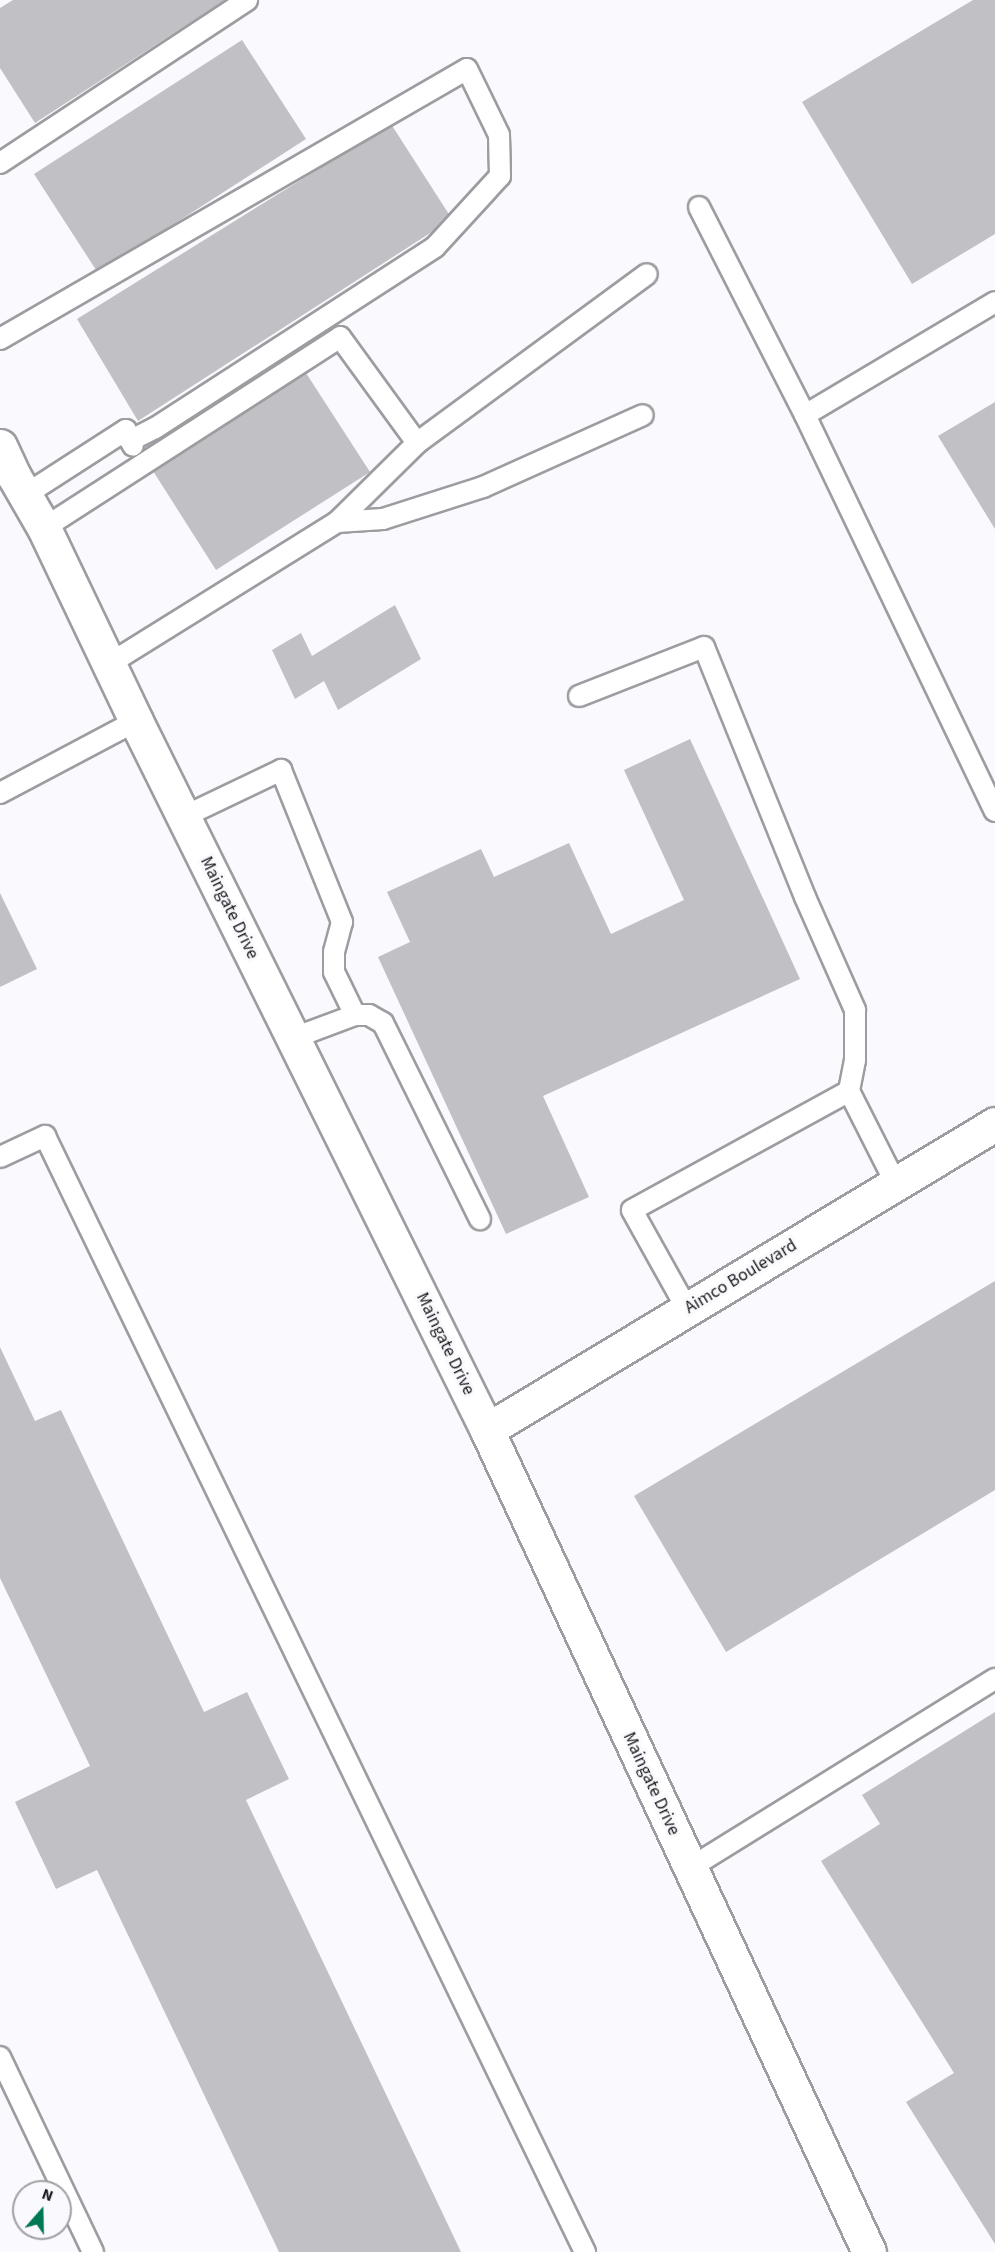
<!DOCTYPE html>
<html>
<head>
<meta charset="utf-8">
<style>
	body { margin:0 }
	#map { position:relative; width:995px; height:2252px; overflow:hidden; background:#faf9fd; font-family:"Source Sans 3",sans-serif }
	div>[style] { position:absolute }
	.building>* { inset:0; background:#c1c0c4 }
	.roads { filter:drop-shadow(2px 0 #9e9ca0) drop-shadow(-2px 0 #9e9ca0) drop-shadow(0 2px #9e9ca0) drop-shadow(0 -2px #9e9ca0) }
	.lane>* { height:20px; margin:-10px; padding:0 10px; transform-origin:10px; border-radius:10px; background:#fff }
	.street>* { height:33px; margin:-16.5px; padding:0 16.5px; transform-origin:16.5px; border-radius:16.5px; background:#fff }
	span { translate:-50% -50%; white-space:nowrap; text-align:center; line-height:1.15; -webkit-text-stroke:6px #faf9fd; paint-order:stroke }
	.street-label { font-size:18px; color:#1c1b1d }
	.north { position:absolute; left:12px; top:2180px; width:60px; height:60px; box-sizing:border-box; background:#faf9fd; border:2px solid #a1a0a3; border-radius:50%; rotate:20deg; font-size:16px; font-weight:700; line-height:24px; text-align:center; color:#1c1b1d }
	.north::after { content:''; display:block; margin:auto; width:21px; height:27px; background:#007855; clip-path:polygon(50% 0,100% 100%,50% 72%,0 100%) }
</style>
</head>
<body>
<div id="map">
	<div class="building">
		<div style="clip-path:polygon(13px 0,225px 0,35px 123px,0 68px,0 8px)"></div>
		<div style="clip-path:polygon(973px 0,995px 0,995px 234px,912px 284px,802px 102px)"></div>
		<div style="clip-path:polygon(242px 40px,306px 139px,98px 273px,34px 174px)"></div>
		<div style="clip-path:polygon(391px 124px,452px 219px,138px 421px,77px 319px)"></div>
		<div style="clip-path:polygon(306px 373px,370px 472px,216px 570px,153px 471px)"></div>
		<div style="clip-path:polygon(995px 402px,995px 529px,938px 436px)"></div>
		<div style="clip-path:polygon(395px 605px,421px 659px,338px 710px,324px 681px,295px 699px,272px 650px,301px 633px,312px 656px)"></div>
		<div style="clip-path:polygon(690px 739px,800px 979px,543px 1096px,589px 1197px,506px 1234px,378px 957px,410px 942px,387px 892px,481px 849px,494px 877px,569px 843px,611px 934px,684px 900px,624px 770px)"></div>
		<div style="clip-path:polygon(0 893px,37px 969px,0 987px)"></div>
		<div style="clip-path:polygon(995px 1281px,995px 1490px,726px 1652px,634px 1496px)"></div>
		<div style="clip-path:polygon(0 1347px,35px 1421px,61px 1410px,204px 1712px,247px 1692px,289px 1779px,246px 1800px,461px 2252px,279px 2252px,97px 1870px,56px 1889px,15px 1802px,90px 1766px,0 1578px)"></div>
		<div style="clip-path:polygon(995px 1712px,995px 2244px,906px 2102px,954px 2073px,821px 1861px,880px 1824px,862px 1795px)"></div>
	</div>
	<div class="roads">
		<div class="lane">
			<div style="left:0;top:163px;width:296px;rotate:-33.4deg"></div>
			<div style="left:699px;top:207px;width:233px;rotate:63deg"></div>
			<div style="left:805px;top:415px;width:221px;rotate:-30.7deg"></div>
			<div style="left:0;top:339px;width:539px;rotate:-30.03deg"></div>
			<div style="left:467px;top:69px;width:73px;rotate:64.1deg"></div>
			<div style="left:499px;top:135px;width:41px;rotate:88.6deg"></div>
			<div style="left:500px;top:176px;width:96px;rotate:132.5deg"></div>
			<div style="left:435px;top:247px;width:333px;rotate:147.1deg"></div>
			<div style="left:155px;top:428px;width:28px;rotate:153deg"></div>
			<div style="left:805px;top:415px;width:439px;rotate:64.4deg"></div>
			<div style="left:25px;top:495px;width:120px;rotate:-32.8deg"></div>
			<div style="left:126px;top:430px;width:17px;rotate:66deg"></div>
			<div style="left:337px;top:522px;width:46px;rotate:-3.7deg"></div>
			<div style="left:383px;top:519px;width:105px;rotate:-17.7deg"></div>
			<div style="left:483px;top:487px;width:175px;rotate:-24.2deg"></div>
			<div style="left:44px;top:528px;width:352px;rotate:-32.8deg"></div>
			<div style="left:340px;top:337px;width:131px;rotate:54deg"></div>
			<div style="left:109px;top:664px;width:269px;rotate:-31.9deg"></div>
			<div style="left:337px;top:522px;width:112px;rotate:-44.6deg"></div>
			<div style="left:417px;top:443px;width:285px;rotate:-36.3deg"></div>
			<div style="left:579px;top:696px;width:134px;rotate:-21.4deg"></div>
			<div style="left:704px;top:647px;width:270px;rotate:68deg"></div>
			<div style="left:805px;top:897px;width:124px;rotate:66.1deg"></div>
			<div style="left:855px;top:1010px;width:50px;rotate:90deg"></div>
			<div style="left:855px;top:1060px;width:32px;rotate:101deg"></div>
			<div style="left:0;top:793px;width:154px;rotate:-27.9deg"></div>
			<div style="left:183px;top:817px;width:109px;rotate:-25.6deg"></div>
			<div style="left:281px;top:770px;width:164px;rotate:68.1deg"></div>
			<div style="left:342px;top:922px;width:31px;rotate:105deg"></div>
			<div style="left:334px;top:952px;width:20px;rotate:90deg"></div>
			<div style="left:334px;top:972px;width:48px;rotate:64deg"></div>
			<div style="left:355px;top:1015px;width:66px;rotate:159.6deg"></div>
			<div style="left:355px;top:1015px;width:14px"></div>
			<div style="left:369px;top:1015px;width:16px;rotate:30deg"></div>
			<div style="left:383px;top:1023px;width:219px;rotate:63.7deg"></div>
			<div style="left:0;top:1157px;width:50px;rotate:-25deg"></div>
			<div style="left:45px;top:1136px;width:1240px;rotate:64.18deg"></div>
			<div style="left:687px;top:1309px;width:113px;rotate:-119.1deg"></div>
			<div style="left:632px;top:1210px;width:247px;rotate:-28.7deg"></div>
			<div style="left:849px;top:1091px;width:104px;rotate:63.2deg"></div>
			<div style="left:690px;top:1868px;width:359px;rotate:-31.8deg"></div>
			<div style="left:0;top:2057px;width:216px;rotate:64.5deg"></div>
		</div>
		<div class="street">
			<div style="left:0;top:446px;width:33px;rotate:65deg"></div>
			<div style="left:14px;top:476px;width:60px;rotate:60deg"></div>
			<div style="left:44px;top:528px;width:214px;rotate:64.5deg"></div>
			<div style="left:136px;top:721px;width:791px;rotate:63.66deg"></div>
			<div style="left:487px;top:1430px;width:906px;rotate:65.07deg"></div>
			<div style="left:487px;top:1430px;width:593px;rotate:-31.06deg"></div>
		</div>
	</div>
	<div class="street-label">
		<span style="left:229px;top:908px;rotate:64deg">Maingate Drive</span>
		<span style="left:741px;top:1277px;rotate:-31deg">Aimco Boulevard</span>
		<span style="left:445px;top:1344px;rotate:64deg">Maingate Drive</span>
		<span style="left:651px;top:1784px;rotate:65deg">Maingate Drive</span>
	</div>
	<div class="north">N</div>
</div>
</body>
</html>
